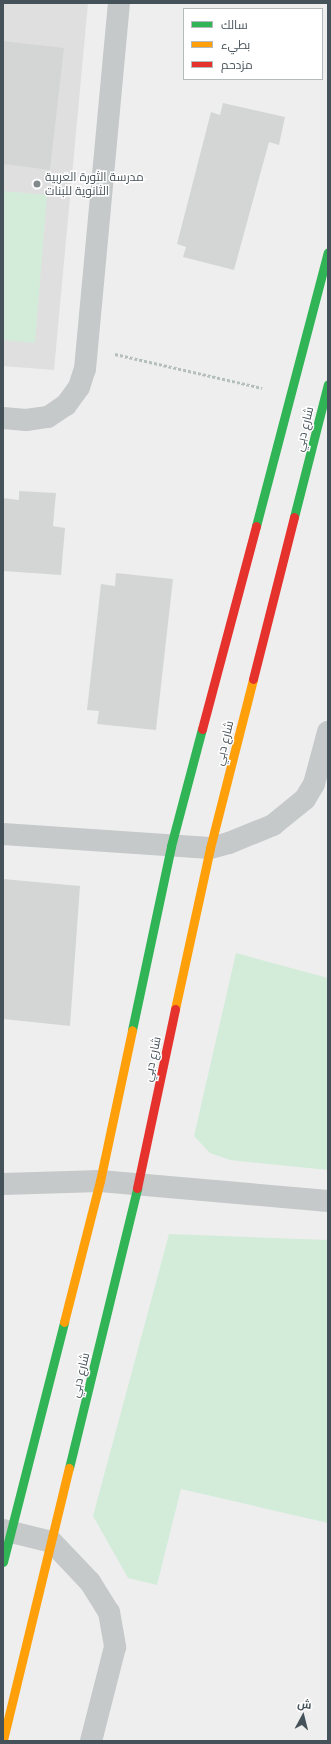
<!DOCTYPE html>
<html>
<head>
<meta charset="utf-8">
<style>
	body { margin:0 }
	#map { position:relative; width:331px; height:1744px; overflow:hidden; background:#eee; font-family:"Golos Text",Cairo,sans-serif }
	div>[style] { position:absolute }
	.education>* { inset:0; background:#e0dfdf }
	.green>* { inset:0; background:#d3ecda }
	.building>* { inset:0; background:#d4d6d6 }
	.path>* { height:2.5px; margin-top:-1.25px; transform-origin:0; background:repeating-linear-gradient(90deg,#b5c0bb 0 3px,transparent 0 5px) }
	.street>* { height:22px; margin:-11px; padding:0 11px; transform-origin:11px; border-radius:11px; background:#c5c9ca }
	.fast>* { height:9px; margin:-4.5px; padding:0 4.5px; transform-origin:4.5px; border-radius:4.5px; background:#30b455 }
	.slow>* { height:9px; margin:-4.5px; padding:0 4.5px; transform-origin:4.5px; border-radius:4.5px; background:#ff9f0a }
	.jam>* { height:9px; margin:-4.5px; padding:0 4.5px; transform-origin:4.5px; border-radius:4.5px; background:#e5322d }
	.dots>* { width:11px; height:11px; translate:-50% -50%; box-sizing:border-box; border:2px solid #fff; border-radius:50% }
	span { translate:-50% -50%; white-space:nowrap; text-align:center; line-height:1.15; -webkit-text-stroke:3px #fff; paint-order:stroke }
	.poi-label { font-size:12px; color:#465259 }
	.left { translate:0 -50%; text-align:left }
	.street-label { font-size:12px; color:#465259 }
	.frame { position:absolute; inset:0; border:4px solid #465259; pointer-events:none }
	.legend { position:absolute; left:183px; top:8px; width:140px; height:72px; box-sizing:border-box; background:#fff; border:1px solid #b5babd; margin:0; padding:5px 7px; list-style:none; font-size:12px; color:#465259 }
	.legend li { display:flex; align-items:center; gap:8px; height:20px }
	.legend b { width:20px; border:1px solid #b5babd }
	.north { position:absolute; left:283px; top:1696px; width:40px; height:40px; -webkit-text-stroke:3px #fff; paint-order:stroke; rotate:7deg; font-size:11px; font-weight:700; line-height:16px; text-align:center; color:#465259 }
	.north::after { content:''; display:block; margin:auto; width:14px; height:18px; background:#465259; clip-path:polygon(50% 0,100% 100%,50% 72%,0 100%) }
</style>
</head>
<body>
<div id="map">
	<div class="education">
		<div style="clip-path:polygon(3px 3px,88px 3px,54px 370px,3px 366px)"></div>
	</div>
	<div class="green">
		<div style="clip-path:polygon(3px 191px,47px 195px,35px 343px,3px 340px)"></div>
		<div style="clip-path:polygon(236px 953px,328px 978px,328px 1170px,230px 1160px,210px 1153px,194px 1136px)"></div>
		<div style="clip-path:polygon(169px 1234px,328px 1240px,328px 1523px,181px 1489px,157px 1585px,128px 1578px,93px 1516px)"></div>
	</div>
	<div class="building">
		<div style="clip-path:polygon(3px 41px,64px 48px,50px 170px,3px 164px)"></div>
		<div style="clip-path:polygon(223px 103px,285px 117px,279px 145px,269px 142px,234px 270px,183px 257px,186px 247px,177px 244px,211px 112px,220px 115px)"></div>
		<div style="clip-path:polygon(19px 491px,56px 493px,53px 526px,65px 528px,61px 575px,3px 571px,3px 498px,19px 500px)"></div>
		<div style="clip-path:polygon(116px 573px,173px 579px,156px 730px,97px 724px,99px 711px,87px 710px,101px 584px,115px 586px)"></div>
		<div style="clip-path:polygon(3px 879px,80px 886px,70px 1026px,3px 1019px)"></div>
	</div>
	<div class="path">
		<div style="left:115px;top:354px;width:151px;rotate:13deg"></div>
	</div>
	<div class="street">
		<div style="left:3px;top:418px;width:23px;rotate:5deg"></div>
		<div style="left:26px;top:420px;width:22px;rotate:-8deg"></div>
		<div style="left:48px;top:417px;width:22px;rotate:-34deg"></div>
		<div style="left:66px;top:405px;width:22px;rotate:-54deg"></div>
		<div style="left:79px;top:387px;width:19px;rotate:-72deg"></div>
		<div style="left:85px;top:369px;width:368px;rotate:-84.7deg"></div>
		<div style="left:3px;top:834px;width:207px;rotate:3.9deg"></div>
		<div style="left:210px;top:848px;width:20px;rotate:-15deg"></div>
		<div style="left:229px;top:843px;width:48px;rotate:-22.2deg"></div>
		<div style="left:273px;top:825px;width:41px;rotate:-39.1deg"></div>
		<div style="left:305px;top:799px;width:17px;rotate:-59deg"></div>
		<div style="left:314px;top:784px;width:54px;rotate:-74.9deg"></div>
		<div style="left:3px;top:1184px;width:97px;rotate:-1.8deg"></div>
		<div style="left:100px;top:1181px;width:229px;rotate:5deg"></div>
		<div style="left:3px;top:1530px;width:50px;rotate:13.8deg"></div>
		<div style="left:52px;top:1542px;width:55px;rotate:46.5deg"></div>
		<div style="left:90px;top:1582px;width:36px;rotate:58deg"></div>
		<div style="left:109px;top:1612px;width:36px;rotate:80deg"></div>
		<div style="left:115px;top:1647px;width:97px;rotate:104.3deg"></div>
	</div>
	<div class="fast">
		<div style="left:294px;top:517px;width:137px;rotate:-75.7deg"></div>
		<div style="left:256px;top:526px;width:283px;rotate:-75.3deg"></div>
		<div style="left:132px;top:1030px;width:188px;rotate:-78deg"></div>
		<div style="left:171px;top:846px;width:121px;rotate:-75.2deg"></div>
		<div style="left:69px;top:1468px;width:288px;rotate:-76.3deg"></div>
		<div style="left:3px;top:1562px;width:248px;rotate:-75.7deg"></div>
	</div>
	<div class="slow">
		<div style="left:175px;top:1009px;width:165px;rotate:-77.7deg"></div>
		<div style="left:210px;top:848px;width:174px;rotate:-75.7deg"></div>
		<div style="left:64px;top:1322px;width:146px;rotate:-75.7deg"></div>
		<div style="left:100px;top:1181px;width:154px;rotate:-78deg"></div>
		<div style="left:3px;top:1740px;width:280px;rotate:-76.4deg"></div>
	</div>
	<div class="jam">
		<div style="left:253px;top:679px;width:167px;rotate:-75.8deg"></div>
		<div style="left:202px;top:729px;width:210px;rotate:-75.1deg"></div>
		<div style="left:137px;top:1188px;width:183px;rotate:-78deg"></div>
	</div>
	<div class="dots">
		<div style="left:37px;top:184px;background:#81898d"></div>
	</div>
	<div class="poi-label">
		<span class="left" style="left:45px;top:184px">مدرسة الثورة العربية<br>الثانوية للبنات</span>
	</div>
	<div class="street-label">
		<span style="left:304px;top:429px;rotate:-76deg">شارع دبي</span>
		<span style="left:224px;top:743px;rotate:-76deg">شارع دبي</span>
		<span style="left:152px;top:1059px;rotate:-78deg">شارع دبي</span>
		<span style="left:80px;top:1375px;rotate:-76deg">شارع دبي</span>
	</div>
	<div class="frame"></div>
	<ul class="legend">
	<li><b style="height:5px;background:#30b455"></b>سالك</li>
	<li><b style="height:5px;background:#ff9f0a"></b>بطيء</li>
	<li><b style="height:5px;background:#e5322d"></b>مزدحم</li>
	</ul>
	<div class="north">ش</div>
</div>
</body>
</html>
